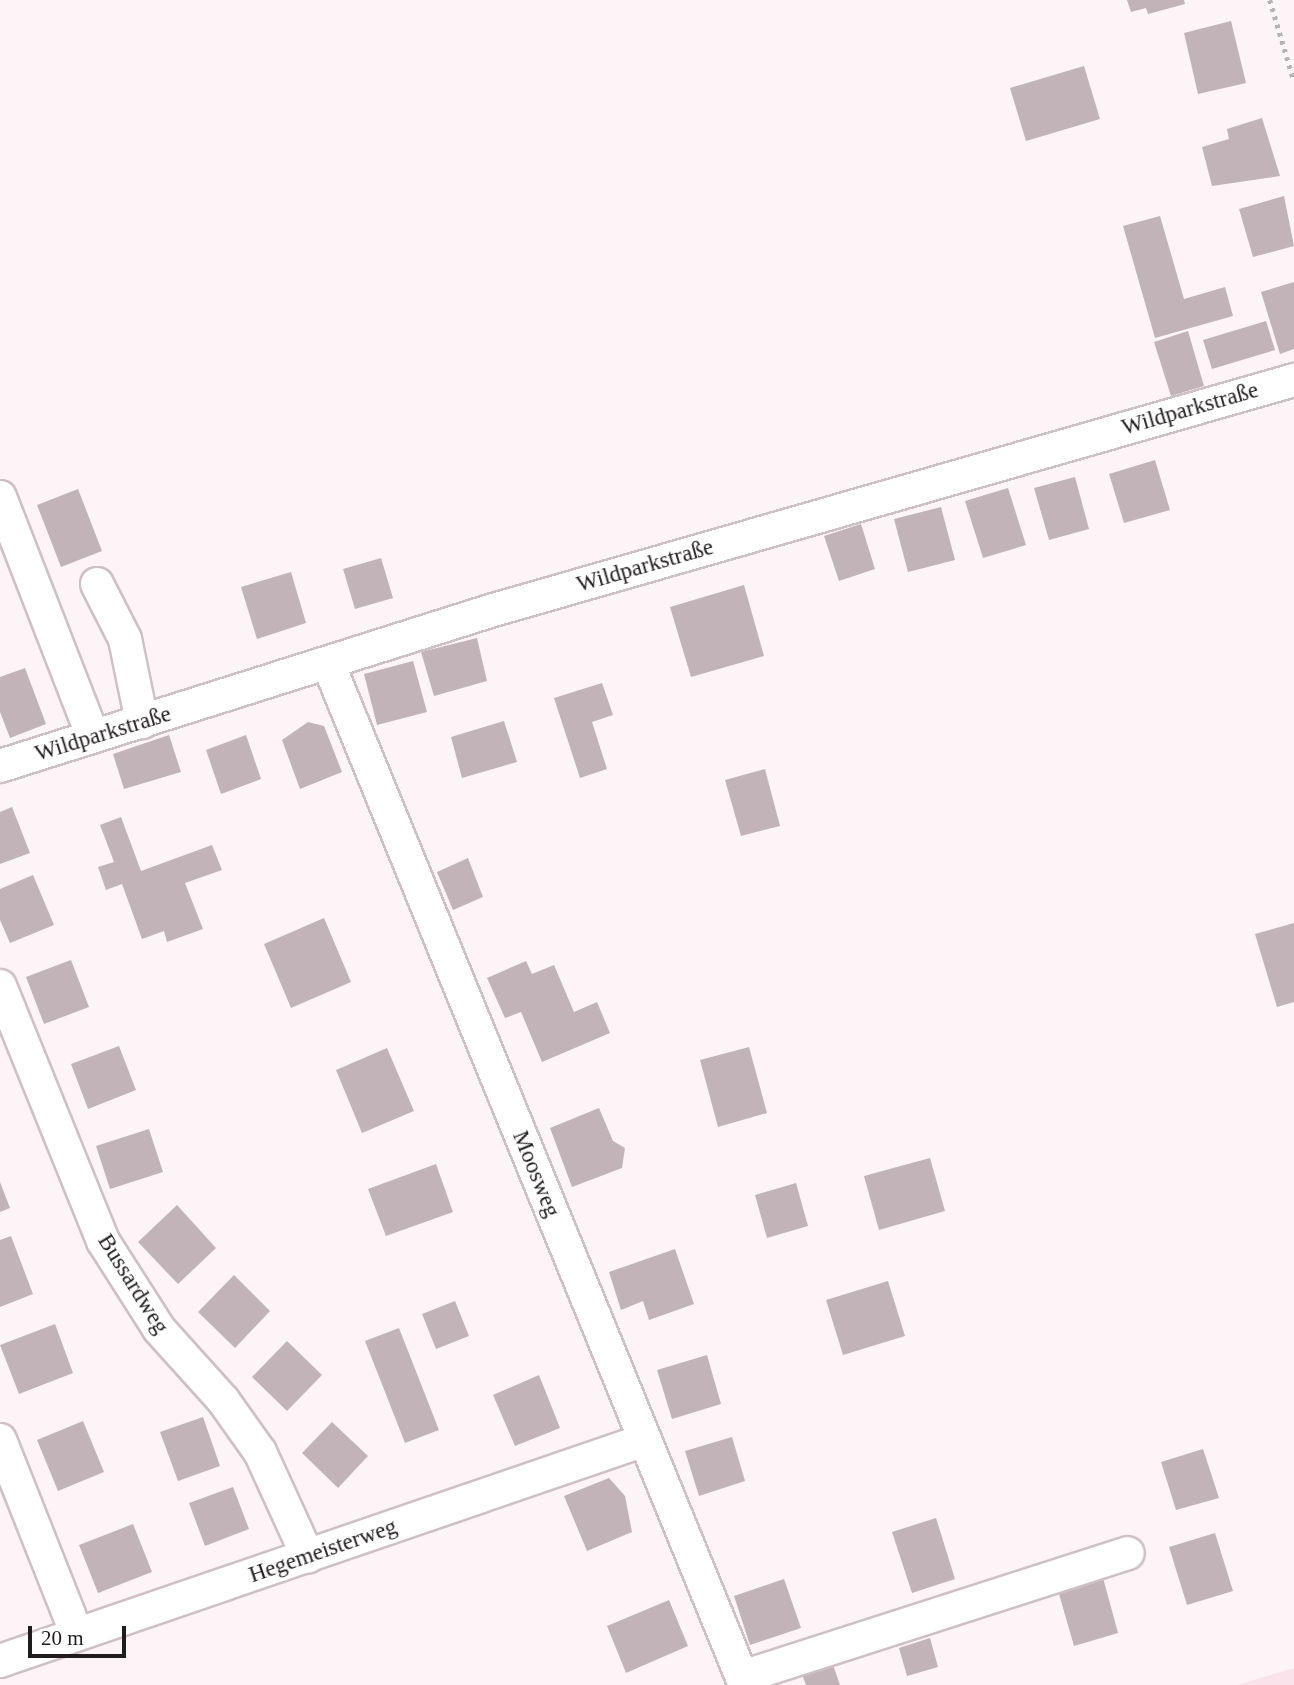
<!DOCTYPE html>
<html>
<head>
<meta charset="utf-8">
<style>
	body { margin:0 }
	#map { position:relative; width:1294px; height:1685px; overflow:hidden; background:#fdf4f7; font-family:"Times New Roman",serif }
	div>[style] { position:absolute }
	.built>* { inset:0; background:#fbe3eb }
	.building>* { inset:0; background:#c2b3b8 }
	.path>* { height:4.5px; margin-top:-2.25px; transform-origin:0; background:repeating-linear-gradient(90deg,#b8b0b3 0 3.5px,transparent 0 8.5px) }
	.roads { filter:drop-shadow(2px 0 #cfc0c5) drop-shadow(-2px 0 #cfc0c5) drop-shadow(0 2px #cfc0c5) drop-shadow(0 -2px #cfc0c5) }
	.minor>* { height:32px; margin:-16px; padding:0 16px; transform-origin:16px; border-radius:16px; background:#fff }
	span { translate:-50% -50%; white-space:nowrap; text-align:center; line-height:1.15; -webkit-text-stroke:7px #fff; paint-order:stroke }
	.street-label { font-size:23px; color:#201b1d }
	.scale { position:absolute; left:28px; top:1626px; width:98px; height:32px; box-sizing:border-box; border:4px solid #201b1d; border-top:0; padding-left:9px; font-size:21px; line-height:24px; white-space:nowrap; color:#201b1d; -webkit-text-stroke:5px #fff; paint-order:stroke }
</style>
</head>
<body>
<div id="map">
	<div class="built">
		<div style="clip-path:polygon(1294px 1668px,1294px 1685px,1237px 1685px)"></div>
	</div>
	<div class="building">
		<div style="clip-path:polygon(1127px 0,1184px 0,1185px 4px,1148px 14px,1146px 8px,1131px 12px)"></div>
		<div style="clip-path:polygon(1231px 21px,1246px 83px,1198px 94px,1184px 33px)"></div>
		<div style="clip-path:polygon(1084px 66px,1100px 119px,1026px 141px,1010px 88px)"></div>
		<div style="clip-path:polygon(1262px 118px,1280px 176px,1212px 186px,1202px 147px,1229px 139px,1227px 129px)"></div>
		<div style="clip-path:polygon(1284px 196px,1294px 246px,1253px 257px,1239px 209px)"></div>
		<div style="clip-path:polygon(1160px 216px,1184px 299px,1225px 287px,1233px 316px,1155px 338px,1123px 226px)"></div>
		<div style="clip-path:polygon(1294px 282px,1294px 349px,1280px 354px,1261px 292px)"></div>
		<div style="clip-path:polygon(1266px 321px,1275px 350px,1212px 369px,1203px 340px)"></div>
		<div style="clip-path:polygon(1188px 331px,1204px 386px,1171px 396px,1154px 342px)"></div>
		<div style="clip-path:polygon(1155px 460px,1170px 510px,1124px 523px,1109px 474px)"></div>
		<div style="clip-path:polygon(1075px 477px,1089px 529px,1049px 540px,1034px 488px)"></div>
		<div style="clip-path:polygon(1008px 488px,1026px 545px,983px 558px,965px 501px)"></div>
		<div style="clip-path:polygon(78px 489px,102px 551px,61px 567px,37px 505px)"></div>
		<div style="clip-path:polygon(941px 507px,955px 560px,908px 572px,894px 519px)"></div>
		<div style="clip-path:polygon(861px 524px,875px 569px,839px 581px,824px 536px)"></div>
		<div style="clip-path:polygon(381px 558px,393px 598px,355px 609px,343px 569px)"></div>
		<div style="clip-path:polygon(291px 572px,306px 623px,257px 639px,241px 587px)"></div>
		<div style="clip-path:polygon(744px 585px,764px 656px,691px 677px,670px 607px)"></div>
		<div style="clip-path:polygon(477px 638px,487px 681px,434px 696px,421px 652px)"></div>
		<div style="clip-path:polygon(413px 661px,427px 712px,377px 725px,364px 674px)"></div>
		<div style="clip-path:polygon(25px 668px,46px 724px,10px 738px,0 712px,0 677px)"></div>
		<div style="clip-path:polygon(602px 683px,613px 715px,592px 722px,607px 769px,580px 778px,554px 698px)"></div>
		<div style="clip-path:polygon(504px 721px,517px 762px,462px 778px,451px 737px)"></div>
		<div style="clip-path:polygon(308px 722px,324px 726px,342px 772px,300px 789px,282px 740px)"></div>
		<div style="clip-path:polygon(169px 735px,181px 772px,124px 789px,113px 754px)"></div>
		<div style="clip-path:polygon(246px 735px,261px 779px,221px 794px,206px 750px)"></div>
		<div style="clip-path:polygon(765px 769px,780px 826px,741px 836px,725px 780px)"></div>
		<div style="clip-path:polygon(12px 807px,30px 853px,0 864px,0 812px)"></div>
		<div style="clip-path:polygon(121px 817px,141px 871px,212px 845px,222px 870px,185px 883px,203px 929px,167px 942px,164px 931px,142px 939px,122px 884px,106px 890px,98px 867px,114px 862px,100px 825px)"></div>
		<div style="clip-path:polygon(468px 858px,483px 897px,453px 910px,437px 872px)"></div>
		<div style="clip-path:polygon(33px 875px,54px 925px,10px 943px,0 920px,0 889px)"></div>
		<div style="clip-path:polygon(324px 918px,351px 982px,291px 1008px,264px 944px)"></div>
		<div style="clip-path:polygon(1294px 923px,1294px 1002px,1277px 1007px,1255px 934px)"></div>
		<div style="clip-path:polygon(71px 960px,89px 1007px,44px 1024px,26px 977px)"></div>
		<div style="clip-path:polygon(526px 961px,532px 974px,554px 965px,574px 1012px,597px 1002px,610px 1033px,542px 1062px,521px 1012px,505px 1018px,487px 978px)"></div>
		<div style="clip-path:polygon(119px 1046px,136px 1090px,88px 1109px,71px 1064px)"></div>
		<div style="clip-path:polygon(749px 1047px,767px 1113px,718px 1127px,700px 1060px)"></div>
		<div style="clip-path:polygon(387px 1048px,414px 1111px,362px 1133px,336px 1070px)"></div>
		<div style="clip-path:polygon(599px 1108px,613px 1141px,625px 1148px,622px 1168px,572px 1187px,550px 1128px)"></div>
		<div style="clip-path:polygon(149px 1129px,163px 1172px,110px 1189px,96px 1146px)"></div>
		<div style="clip-path:polygon(930px 1158px,945px 1211px,879px 1230px,864px 1176px)"></div>
		<div style="clip-path:polygon(436px 1164px,453px 1212px,386px 1236px,368px 1189px)"></div>
		<div style="clip-path:polygon(0 1182px,10px 1208px,0 1212px)"></div>
		<div style="clip-path:polygon(796px 1183px,808px 1226px,767px 1238px,755px 1195px)"></div>
		<div style="clip-path:polygon(177px 1205px,216px 1248px,178px 1284px,138px 1242px)"></div>
		<div style="clip-path:polygon(11px 1236px,33px 1294px,0 1307px,0 1240px)"></div>
		<div style="clip-path:polygon(675px 1249px,694px 1304px,649px 1320px,643px 1301px,621px 1310px,609px 1272px)"></div>
		<div style="clip-path:polygon(234px 1275px,270px 1311px,235px 1348px,198px 1312px)"></div>
		<div style="clip-path:polygon(888px 1281px,905px 1336px,843px 1355px,826px 1300px)"></div>
		<div style="clip-path:polygon(455px 1301px,469px 1336px,436px 1349px,422px 1314px)"></div>
		<div style="clip-path:polygon(55px 1324px,73px 1373px,19px 1394px,0 1345px)"></div>
		<div style="clip-path:polygon(399px 1328px,439px 1430px,405px 1443px,365px 1341px)"></div>
		<div style="clip-path:polygon(287px 1341px,322px 1375px,287px 1411px,252px 1377px)"></div>
		<div style="clip-path:polygon(707px 1355px,721px 1404px,672px 1419px,657px 1370px)"></div>
		<div style="clip-path:polygon(539px 1375px,560px 1428px,515px 1446px,493px 1395px)"></div>
		<div style="clip-path:polygon(203px 1417px,220px 1466px,178px 1481px,160px 1432px)"></div>
		<div style="clip-path:polygon(83px 1421px,104px 1472px,58px 1491px,37px 1440px)"></div>
		<div style="clip-path:polygon(332px 1422px,368px 1456px,338px 1488px,302px 1453px)"></div>
		<div style="clip-path:polygon(732px 1437px,745px 1481px,699px 1496px,685px 1451px)"></div>
		<div style="clip-path:polygon(1203px 1449px,1219px 1498px,1176px 1510px,1161px 1462px)"></div>
		<div style="clip-path:polygon(609px 1478px,625px 1496px,632px 1532px,587px 1551px,564px 1496px)"></div>
		<div style="clip-path:polygon(233px 1487px,249px 1529px,205px 1546px,189px 1503px)"></div>
		<div style="clip-path:polygon(936px 1518px,955px 1579px,912px 1593px,892px 1532px)"></div>
		<div style="clip-path:polygon(133px 1524px,152px 1572px,98px 1593px,79px 1545px)"></div>
		<div style="clip-path:polygon(1215px 1533px,1233px 1591px,1187px 1605px,1169px 1547px)"></div>
		<div style="clip-path:polygon(1102px 1574px,1118px 1633px,1074px 1646px,1057px 1587px)"></div>
		<div style="clip-path:polygon(784px 1579px,801px 1628px,750px 1645px,734px 1596px)"></div>
		<div style="clip-path:polygon(669px 1600px,688px 1646px,626px 1673px,607px 1626px)"></div>
		<div style="clip-path:polygon(930px 1638px,938px 1667px,907px 1676px,899px 1648px)"></div>
		<div style="clip-path:polygon(831px 1659px,840px 1685px,806px 1685px,800px 1669px)"></div>
	</div>
	<div class="path">
		<div style="left:1270px;top:0;width:84px;rotate:73.5deg"></div>
	</div>
	<div class="roads">
		<div class="minor">
			<div style="left:0;top:497px;width:257px;rotate:68.8deg"></div>
			<div style="left:97px;top:584px;width:62px;rotate:63deg"></div>
			<div style="left:125px;top:639px;width:85px;rotate:78.4deg"></div>
			<div style="left:328px;top:663px;width:1104px;rotate:67.8deg"></div>
			<div style="left:0;top:766px;width:514px;rotate:-17.55deg"></div>
			<div style="left:490px;top:611px;width:837px;rotate:-16.03deg"></div>
			<div style="left:0;top:986px;width:275px;rotate:68deg"></div>
			<div style="left:103px;top:1241px;width:104px;rotate:57.5deg"></div>
			<div style="left:159px;top:1329px;width:96px;rotate:48deg"></div>
			<div style="left:223px;top:1400px;width:64px;rotate:54.6deg"></div>
			<div style="left:260px;top:1452px;width:115px;rotate:65.4deg"></div>
			<div style="left:0;top:1440px;width:209px;rotate:68.4deg"></div>
			<div style="left:0;top:1661px;width:682px;rotate:-18.91deg"></div>
			<div style="left:742px;top:1677px;width:405px;rotate:-17.8deg"></div>
		</div>
	</div>
	<div class="street-label">
		<span style="left:1190px;top:409px;rotate:-16deg">Wildparkstraße</span>
		<span style="left:645px;top:566px;rotate:-16deg">Wildparkstraße</span>
		<span style="left:103px;top:734px;rotate:-17deg">Wildparkstraße</span>
		<span style="left:536px;top:1174px;rotate:68deg">Moosweg</span>
		<span style="left:133px;top:1284px;rotate:58deg">Bussardweg</span>
		<span style="left:323px;top:1551px;rotate:-19deg">Hegemeisterweg</span>
	</div>
	<div class="scale">20 m</div>
</div>
</body>
</html>
